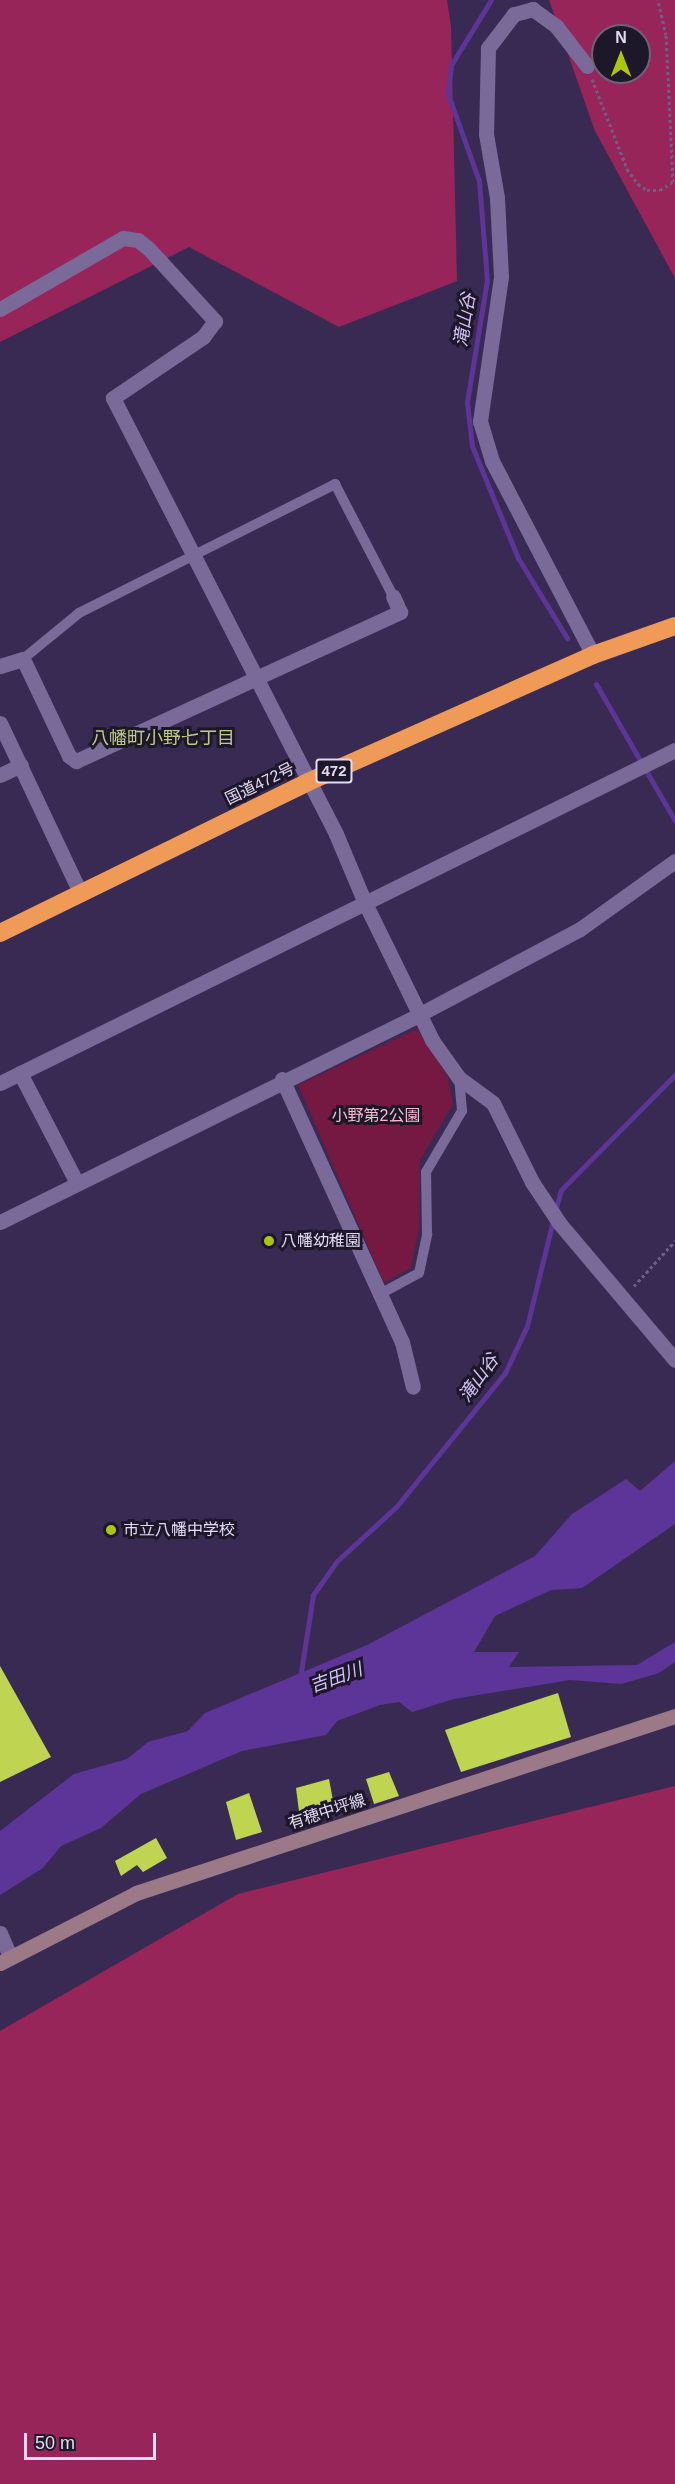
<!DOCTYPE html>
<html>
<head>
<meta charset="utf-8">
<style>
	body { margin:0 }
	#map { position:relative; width:675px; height:2484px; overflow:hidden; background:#392a54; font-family:Arial,"Noto Sans JP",sans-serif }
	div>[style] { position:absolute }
	.green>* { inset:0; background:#751842 }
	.forest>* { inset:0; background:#982559 }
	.water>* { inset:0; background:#5d3498 }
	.stream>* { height:5px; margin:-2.5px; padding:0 2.5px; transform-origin:2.5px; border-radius:2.5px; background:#5d3498 }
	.building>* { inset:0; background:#bfd552 }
	.path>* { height:3px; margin-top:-1.5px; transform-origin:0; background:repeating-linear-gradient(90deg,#6d6085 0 3px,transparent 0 6px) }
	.lane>* { height:10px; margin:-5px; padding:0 5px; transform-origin:5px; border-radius:5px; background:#796a9a }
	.street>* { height:15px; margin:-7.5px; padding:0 7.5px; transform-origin:7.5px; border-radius:7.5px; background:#796a9a }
	.secondary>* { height:15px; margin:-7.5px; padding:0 7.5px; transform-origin:7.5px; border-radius:7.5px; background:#9c7986 }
	.highway>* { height:18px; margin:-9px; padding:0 9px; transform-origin:9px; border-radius:9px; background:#ef9b57 }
	.dots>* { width:16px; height:16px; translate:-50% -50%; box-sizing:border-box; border:3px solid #1d172a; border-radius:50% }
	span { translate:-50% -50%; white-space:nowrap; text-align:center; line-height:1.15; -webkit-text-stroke:6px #1d172a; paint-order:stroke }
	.shield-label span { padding:2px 4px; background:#1d172a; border:2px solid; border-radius:4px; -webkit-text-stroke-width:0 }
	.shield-label { font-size:15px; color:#e1daf4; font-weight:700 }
	.street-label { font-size:16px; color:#e1daf4 }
	.park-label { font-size:16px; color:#fabdd0 }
	.poi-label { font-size:16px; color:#e1daf4 }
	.left { translate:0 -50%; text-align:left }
	.water-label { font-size:18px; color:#d4c4f9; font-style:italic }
	.neighbourhood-label { font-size:18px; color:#becd82 }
	.north { position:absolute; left:591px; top:24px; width:60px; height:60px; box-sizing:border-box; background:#1d172a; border:2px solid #6b657b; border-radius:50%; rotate:0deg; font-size:16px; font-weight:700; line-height:24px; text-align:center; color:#e1daf4 }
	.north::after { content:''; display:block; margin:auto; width:21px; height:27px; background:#aec60a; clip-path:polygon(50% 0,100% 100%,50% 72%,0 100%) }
	.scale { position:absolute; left:24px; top:2433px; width:132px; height:27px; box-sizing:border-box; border:3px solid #e1daf4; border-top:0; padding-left:8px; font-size:18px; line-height:21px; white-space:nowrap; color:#e1daf4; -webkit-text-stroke:4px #1d172a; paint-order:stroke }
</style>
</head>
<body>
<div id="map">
	<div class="green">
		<div style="clip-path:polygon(417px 1029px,448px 1077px,453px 1104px,420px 1160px,419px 1228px,411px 1268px,384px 1283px,298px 1085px)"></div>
	</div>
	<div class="forest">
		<div style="clip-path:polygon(0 0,447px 0,451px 27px,457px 281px,339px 327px,189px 247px,0 342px)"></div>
		<div style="clip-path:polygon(evenodd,549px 0,675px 0,675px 278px,595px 131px,549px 0,603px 36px,639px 36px,639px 72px,603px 72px,603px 36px)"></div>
		<div style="clip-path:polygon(675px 1786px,675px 2484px,0 2484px,0 2031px,238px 1894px)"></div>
	</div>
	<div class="water">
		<div style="clip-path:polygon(675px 1461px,675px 1524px,582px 1588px,551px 1590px,495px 1616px,474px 1652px,519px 1652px,509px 1667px,637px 1665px,675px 1642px,675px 1662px,659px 1673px,621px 1684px,570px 1680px,454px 1699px,412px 1712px,399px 1702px,380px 1705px,337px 1721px,326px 1735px,242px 1751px,141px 1794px,101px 1828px,61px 1846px,43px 1868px,0 1895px,0 1831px,74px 1774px,127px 1759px,148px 1742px,188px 1731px,205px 1713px,367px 1645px,535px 1556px,572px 1514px,626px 1479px,640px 1491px)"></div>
	</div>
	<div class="stream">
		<div style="left:491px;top:0;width:76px;rotate:121.6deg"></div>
		<div style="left:451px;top:65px;width:29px;rotate:96deg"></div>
		<div style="left:448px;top:94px;width:92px;rotate:70.4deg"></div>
		<div style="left:479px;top:181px;width:99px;rotate:85.4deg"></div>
		<div style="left:487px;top:280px;width:124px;rotate:99.3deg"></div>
		<div style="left:467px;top:402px;width:44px;rotate:83.5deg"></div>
		<div style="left:472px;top:446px;width:121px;rotate:67.7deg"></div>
		<div style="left:518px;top:558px;width:94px;rotate:58.5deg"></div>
		<div style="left:596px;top:684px;width:158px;rotate:60deg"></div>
		<div style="left:555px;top:1211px;width:22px;rotate:-74deg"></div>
		<div style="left:561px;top:1190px;width:162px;rotate:-45.3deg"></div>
		<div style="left:300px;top:1678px;width:84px;rotate:-81.1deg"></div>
		<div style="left:313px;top:1595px;width:42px;rotate:-54.8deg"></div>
		<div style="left:337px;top:1561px;width:80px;rotate:-42.5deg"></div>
		<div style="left:396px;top:1507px;width:173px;rotate:-50.9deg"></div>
		<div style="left:505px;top:1373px;width:52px;rotate:-64.9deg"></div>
		<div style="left:527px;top:1326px;width:109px;rotate:-76.2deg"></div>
	</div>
	<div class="building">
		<div style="clip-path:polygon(0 1666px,51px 1757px,0 1782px)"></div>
		<div style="clip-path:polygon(558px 1693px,571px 1737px,461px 1772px,445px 1730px)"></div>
		<div style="clip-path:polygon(389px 1772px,399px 1796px,374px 1804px,366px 1779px)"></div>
		<div style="clip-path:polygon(329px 1779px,335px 1811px,300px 1819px,296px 1788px)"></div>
		<div style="clip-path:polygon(249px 1793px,262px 1832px,236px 1840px,226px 1802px)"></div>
		<div style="clip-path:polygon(156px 1838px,167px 1858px,143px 1872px,137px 1865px,121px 1876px,115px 1861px)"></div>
	</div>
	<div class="path">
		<div style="left:592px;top:79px;width:97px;rotate:68.7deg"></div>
		<div style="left:627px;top:169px;width:19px;rotate:54deg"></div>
		<div style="left:638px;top:184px;width:11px;rotate:34deg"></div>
		<div style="left:647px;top:190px;width:13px"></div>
		<div style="left:660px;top:190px;width:15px;rotate:-32deg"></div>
		<div style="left:673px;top:182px;width:147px;rotate:-92.7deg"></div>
		<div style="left:666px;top:35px;width:36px;rotate:-103deg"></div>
		<div style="left:634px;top:1286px;width:61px;rotate:-47.7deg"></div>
	</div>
	<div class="lane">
		<div style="left:23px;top:659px;width:72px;rotate:-39.4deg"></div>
		<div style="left:79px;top:613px;width:287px;rotate:-26.7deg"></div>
		<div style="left:335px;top:484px;width:126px;rotate:62.6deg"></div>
		<div style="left:380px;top:1294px;width:44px;rotate:-28.3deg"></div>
		<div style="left:419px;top:1273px;width:40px;rotate:-78deg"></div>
		<div style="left:427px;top:1234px;width:62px;rotate:-90.9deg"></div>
		<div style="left:426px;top:1172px;width:71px;rotate:-59.5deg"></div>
		<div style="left:462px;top:1111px;width:33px;rotate:-95deg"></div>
	</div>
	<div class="street">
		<div style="left:587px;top:66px;width:51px;rotate:-127.8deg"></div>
		<div style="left:556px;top:26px;width:29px;rotate:-144deg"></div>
		<div style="left:533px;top:9px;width:20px;rotate:165deg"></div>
		<div style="left:514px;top:14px;width:43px;rotate:127.4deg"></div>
		<div style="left:488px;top:48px;width:86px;rotate:91.3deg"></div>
		<div style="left:486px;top:134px;width:65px;rotate:80.2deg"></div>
		<div style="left:497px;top:198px;width:79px;rotate:87.1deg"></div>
		<div style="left:501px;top:277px;width:146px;rotate:98.3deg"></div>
		<div style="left:480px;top:421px;width:42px;rotate:73.3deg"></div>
		<div style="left:492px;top:461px;width:219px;rotate:62.5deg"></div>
		<div style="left:0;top:309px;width:142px;rotate:-30deg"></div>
		<div style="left:123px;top:238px;width:15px;rotate:8deg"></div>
		<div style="left:138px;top:240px;width:14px;rotate:39deg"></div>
		<div style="left:149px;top:249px;width:98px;rotate:47.5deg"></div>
		<div style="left:215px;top:321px;width:20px;rotate:127deg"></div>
		<div style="left:203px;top:337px;width:109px;rotate:145.9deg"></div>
		<div style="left:113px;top:398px;width:490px;rotate:62.9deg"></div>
		<div style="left:336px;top:834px;width:75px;rotate:67.2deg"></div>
		<div style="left:365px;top:903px;width:153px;rotate:63.9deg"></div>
		<div style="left:432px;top:1040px;width:47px;rotate:54.6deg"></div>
		<div style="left:459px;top:1078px;width:42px;rotate:36.3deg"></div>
		<div style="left:493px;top:1103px;width:88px;rotate:63.7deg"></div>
		<div style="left:532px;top:1182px;width:50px;rotate:56.3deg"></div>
		<div style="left:560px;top:1224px;width:178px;rotate:49.8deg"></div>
		<div style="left:0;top:666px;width:24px;rotate:-17deg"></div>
		<div style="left:23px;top:659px;width:107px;rotate:64.6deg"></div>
		<div style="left:69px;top:756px;width:9px;rotate:36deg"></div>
		<div style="left:76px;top:761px;width:357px;rotate:-24.7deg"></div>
		<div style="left:400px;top:612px;width:17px;rotate:-114deg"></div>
		<div style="left:0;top:723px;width:189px;rotate:64.7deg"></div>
		<div style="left:0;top:775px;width:23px;rotate:-25deg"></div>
		<div style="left:20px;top:1073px;width:124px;rotate:62.6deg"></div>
		<div style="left:282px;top:1079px;width:289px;rotate:65.5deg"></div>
		<div style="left:402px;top:1342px;width:46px;rotate:76.3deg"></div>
		<div style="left:0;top:1083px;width:753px;rotate:-26.26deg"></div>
		<div style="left:0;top:1222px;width:469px;rotate:-26.3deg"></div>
		<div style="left:420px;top:1014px;width:181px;rotate:-28deg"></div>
		<div style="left:580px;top:929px;width:117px;rotate:-35.6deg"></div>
		<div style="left:0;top:1933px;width:25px;rotate:67deg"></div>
	</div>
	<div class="secondary">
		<div style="left:0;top:1963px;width:153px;rotate:-27.2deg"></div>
		<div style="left:136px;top:1893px;width:567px;rotate:-18.18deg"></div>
	</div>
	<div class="highway">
		<div style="left:0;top:933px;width:343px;rotate:-26.1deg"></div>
		<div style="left:308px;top:782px;width:312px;rotate:-24deg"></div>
		<div style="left:593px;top:655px;width:87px;rotate:-19.5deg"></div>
	</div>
	<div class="dots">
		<div style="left:269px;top:1241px;background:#aec60a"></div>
		<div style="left:111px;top:1530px;background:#aec60a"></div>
	</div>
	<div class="shield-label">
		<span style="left:334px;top:771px">472</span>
	</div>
	<div class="street-label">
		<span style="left:260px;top:784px;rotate:-26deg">国道472号</span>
		<span style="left:327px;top:1812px;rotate:-18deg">有穂中坪線</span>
	</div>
	<div class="park-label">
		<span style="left:376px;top:1116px">小野第2公園</span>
	</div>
	<div class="poi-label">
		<span class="left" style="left:281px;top:1241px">八幡幼稚園</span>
		<span class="left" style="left:123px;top:1530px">市立八幡中学校</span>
	</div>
	<div class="water-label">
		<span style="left:465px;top:320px;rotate:-81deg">滝山谷</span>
		<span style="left:479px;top:1378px;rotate:-54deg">滝山谷</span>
		<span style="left:336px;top:1678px;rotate:-20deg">吉田川</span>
	</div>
	<div class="neighbourhood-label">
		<span style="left:163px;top:738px">八幡町小野七丁目</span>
	</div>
	<div class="north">N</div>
	<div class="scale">50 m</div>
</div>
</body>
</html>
